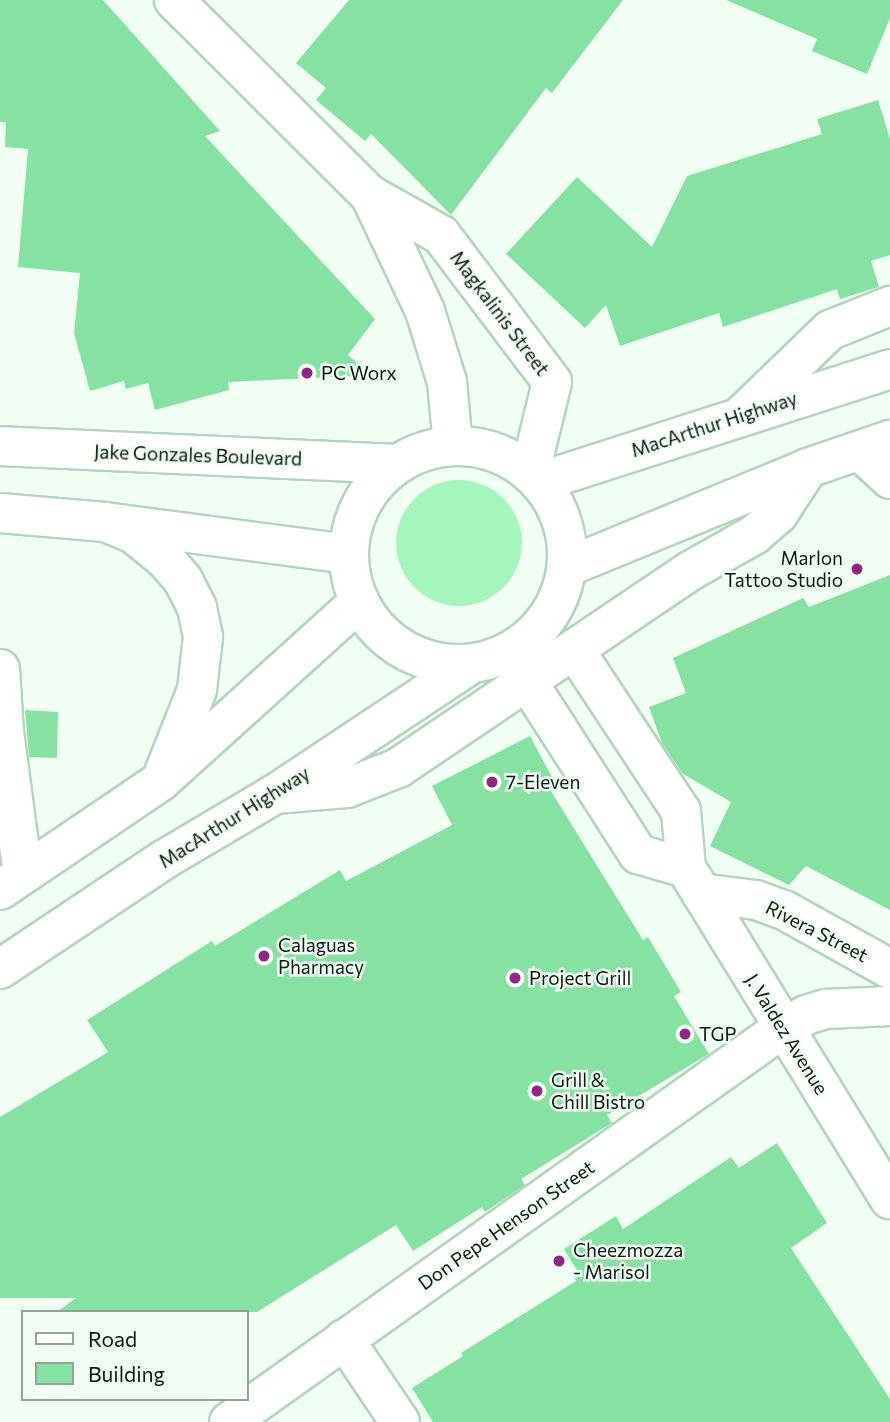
<!DOCTYPE html>
<html>
<head>
<meta charset="utf-8">
<style>
	body { margin:0 }
	#map { position:relative; width:890px; height:1422px; overflow:hidden; background:#f1fef4; font-family:Commissioner,sans-serif }
	div>[style] { position:absolute }
	.green>* { inset:0; background:#a4f6bd }
	.round { border-radius:50% }
	.building>* { inset:0; background:#85e2a3 }
	.roads { filter:drop-shadow(2px 0 #b5d4bd) drop-shadow(-2px 0 #b5d4bd) drop-shadow(0 2px #b5d4bd) drop-shadow(0 -2px #b5d4bd) }
	.minor>* { height:38px; margin:-19px; padding:0 19px; transform-origin:19px; border-radius:19px; background:#fff }
	.major>* { height:38px; margin:-19px; padding:0 19px; transform-origin:19px; border-radius:19px; background:#fff }
	.highway>* { height:38px; margin:-19px; padding:0 19px; transform-origin:19px; border-radius:19px; background:#fff }
	.highway>.ring { margin:-19px; padding:0; box-sizing:content-box; background:none; border:38px solid #fff; border-radius:50% }
	.dots>* { width:19px; height:19px; translate:-50% -50%; box-sizing:border-box; border:4px solid #f1fef4; border-radius:50% }
	span { translate:-50% -50%; white-space:nowrap; text-align:center; line-height:1.15; -webkit-text-stroke:5px #f1fef4; paint-order:stroke }
	.street-label { font-size:19px; color:#0c170f }
	.poi-label { font-size:19px; color:#0c170f }
	.left { translate:0 -50%; text-align:left }
	.right { translate:-100% -50%; text-align:right }
	.legend { position:absolute; left:21px; top:1310px; width:228px; height:91px; box-sizing:border-box; background:#f1fef4; border:2px solid #95a298; margin:0; padding:9px 12px; list-style:none; font-size:21px; color:#0c170f }
	.legend li { display:flex; align-items:center; gap:14px; height:35px }
	.legend b { width:35px; border:2px solid #95a298 }
</style>
</head>
<body>
<div id="map">
	<div class="green">
		<div class="round" style="left:396px;top:480px;width:126px;height:126px"></div>
	</div>
	<div class="building">
		<div style="clip-path:polygon(0 0,103px 0,220px 131px,205px 136px,375px 319px,348px 355px,372px 375px,228px 382px,229px 390px,155px 410px,148px 383px,126px 389px,124px 381px,90px 391px,74px 333px,80px 273px,18px 267px,28px 149px,5px 147px,6px 122px,0 122px)"></div>
		<div style="clip-path:polygon(349px 0,623px 0,552px 93px,546px 88px,451px 215px,371px 134px,365px 141px,316px 100px,326px 88px,296px 63px)"></div>
		<div style="clip-path:polygon(726px 0,890px 0,890px 18px,867px 74px,812px 51px,817px 39px)"></div>
		<div style="clip-path:polygon(878px 100px,890px 139px,890px 255px,871px 261px,879px 287px,840px 299px,837px 289px,723px 327px,719px 313px,620px 346px,606px 305px,585px 328px,506px 254px,577px 177px,652px 247px,687px 176px,822px 134px,817px 119px)"></div>
		<div style="clip-path:polygon(890px 575px,890px 910px,806px 866px,789px 885px,710px 846px,731px 802px,683px 774px,662px 743px,649px 707px,686px 693px,673px 658px,803px 598px,809px 607px)"></div>
		<div style="clip-path:polygon(25px 710px,58px 712px,57px 758px,29px 757px)"></div>
		<div style="clip-path:polygon(530px 736px,553px 779px,546px 783px,643px 940px,648px 937px,681px 992px,674px 996px,709px 1054px,607px 1115px,612px 1123px,521px 1179px,525px 1185px,485px 1212px,482px 1207px,413px 1251px,396px 1225px,257px 1312px,57px 1312px,76px 1298px,0 1298px,0 1117px,108px 1052px,87px 1020px,212px 941px,215px 946px,340px 870px,346px 881px,452px 825px,432px 786px)"></div>
		<div style="clip-path:polygon(777px 1143px,827px 1223px,791px 1248px,890px 1399px,890px 1422px,433px 1422px,412px 1388px,463px 1356px,461px 1353px,576px 1281px,575px 1279px,580px 1275px,564px 1249px,616px 1216px,623px 1229px,731px 1157px,739px 1168px)"></div>
	</div>
	<div class="roads">
		<div class="minor">
			<div style="left:743px;top:414px;width:121px;rotate:-44deg"></div>
			<div style="left:830px;top:330px;width:65px;rotate:-21.8deg"></div>
			<div style="left:860px;top:451px;width:41px;rotate:43deg"></div>
			<div style="left:574px;top:649px;width:194px;rotate:56.6deg"></div>
			<div style="left:681px;top:811px;width:57px;rotate:85deg"></div>
			<div style="left:686px;top:868px;width:389px;rotate:58.4deg"></div>
			<div style="left:0;top:669px;width:63px;rotate:86.4deg"></div>
			<div style="left:4px;top:732px;width:143px;rotate:82.4deg"></div>
			<div style="left:527px;top:681px;width:206px;rotate:57.3deg"></div>
			<div style="left:638px;top:854px;width:50px;rotate:16.3deg"></div>
			<div style="left:701px;top:893px;width:55px;rotate:7.3deg"></div>
			<div style="left:756px;top:900px;width:30px;rotate:20deg"></div>
			<div style="left:784px;top:910px;width:121px;rotate:29.1deg"></div>
			<div style="left:344px;top:1339px;width:100px;rotate:56deg"></div>
			<div style="left:229px;top:1422px;width:680px;rotate:-35.42deg"></div>
			<div style="left:783px;top:1028px;width:26px;rotate:-29deg"></div>
			<div style="left:806px;top:1015px;width:21px;rotate:-17deg"></div>
			<div style="left:826px;top:1009px;width:64px;rotate:-2.7deg"></div>
		</div>
		<div class="major">
			<div style="left:174px;top:0;width:276px;rotate:44.9deg"></div>
			<div style="left:370px;top:195px;width:81px;rotate:29.4deg"></div>
			<div style="left:441px;top:235px;width:184px;rotate:52.9deg"></div>
			<div style="left:552px;top:382px;width:93px;rotate:103.7deg"></div>
			<div style="left:370px;top:195px;width:128px;rotate:64.6deg"></div>
			<div style="left:425px;top:311px;width:74px;rotate:72.8deg"></div>
			<div style="left:447px;top:382px;width:64px;rotate:84.6deg"></div>
			<div style="left:0;top:446px;width:396px;rotate:2.6deg"></div>
			<div style="left:0;top:513px;width:105px;rotate:4.9deg"></div>
			<div style="left:105px;top:522px;width:245px;rotate:7.5deg"></div>
		</div>
		<div class="highway">
			<div class="ring" style="left:349px;top:446px;width:180px;height:180px"></div>
			<div style="left:539px;top:482px;width:369px;rotate:-17.8deg"></div>
			<div style="left:105px;top:522px;width:31px;rotate:22deg"></div>
			<div style="left:134px;top:534px;width:38px;rotate:39deg"></div>
			<div style="left:164px;top:558px;width:29px;rotate:49deg"></div>
			<div style="left:183px;top:580px;width:31px;rotate:63deg"></div>
			<div style="left:197px;top:608px;width:30px;rotate:78deg"></div>
			<div style="left:203px;top:637px;width:53px;rotate:96.5deg"></div>
			<div style="left:197px;top:690px;width:89px;rotate:111.7deg"></div>
			<div style="left:567px;top:567px;width:261px;rotate:-22.3deg"></div>
			<div style="left:808px;top:468px;width:87px;rotate:-18.9deg"></div>
			<div style="left:275px;top:794px;width:72px;rotate:-4.8deg"></div>
			<div style="left:347px;top:788px;width:55px;rotate:-21.4deg"></div>
			<div style="left:398px;top:768px;width:352px;rotate:-34deg"></div>
			<div style="left:690px;top:571px;width:73px;rotate:-29.4deg"></div>
			<div style="left:754px;top:535px;width:32px;rotate:-41deg"></div>
			<div style="left:778px;top:514px;width:55px;rotate:-56.9deg"></div>
			<div style="left:0;top:890px;width:194px;rotate:-34.1deg"></div>
			<div style="left:161px;top:781px;width:267px;rotate:-42.1deg"></div>
			<div style="left:0;top:969px;width:198px;rotate:-33.7deg"></div>
			<div style="left:165px;top:859px;width:128px;rotate:-30.6deg"></div>
			<div style="left:275px;top:794px;width:233px;rotate:-33.6deg"></div>
		</div>
	</div>
	<div class="dots">
		<div style="left:307px;top:373px;background:#922485"></div>
		<div style="left:857px;top:569px;background:#922485"></div>
		<div style="left:492px;top:782px;background:#922485"></div>
		<div style="left:264px;top:956px;background:#922485"></div>
		<div style="left:515px;top:978px;background:#922485"></div>
		<div style="left:685px;top:1034px;background:#922485"></div>
		<div style="left:537px;top:1091px;background:#922485"></div>
		<div style="left:559px;top:1261px;background:#922485"></div>
	</div>
	<div class="street-label">
		<span style="left:500px;top:313px;rotate:53deg">Magkalinis Street</span>
		<span style="left:714px;top:424px;rotate:-18deg">MacArthur Highway</span>
		<span style="left:198px;top:455px;rotate:2deg">Jake Gonzales Boulevard</span>
		<span style="left:234px;top:817px;rotate:-32deg">MacArthur Highway</span>
		<span style="left:817px;top:931px;rotate:27deg">Rivera Street</span>
		<span style="left:787px;top:1034px;rotate:58deg">J. Valdez Avenue</span>
		<span style="left:506px;top:1225px;rotate:-35deg">Don Pepe Henson Street</span>
	</div>
	<div class="poi-label">
		<span class="left" style="left:321px;top:373px">PC Worx</span>
		<span class="right" style="left:843px;top:569px">Marlon<br>Tattoo Studio</span>
		<span class="left" style="left:506px;top:782px">7-Eleven</span>
		<span class="left" style="left:278px;top:956px">Calaguas<br>Pharmacy</span>
		<span class="left" style="left:529px;top:978px">Project Grill</span>
		<span class="left" style="left:699px;top:1034px">TGP</span>
		<span class="left" style="left:551px;top:1091px">Grill &amp;<br>Chill Bistro</span>
		<span class="left" style="left:573px;top:1261px">Cheezmozza<br>- Marisol</span>
	</div>
	<ul class="legend">
	<li><b style="height:9px;background:#fff"></b>Road</li>
	<li><b style="height:19px;background:#85e2a3"></b>Building</li>
	</ul>
</div>
</body>
</html>
